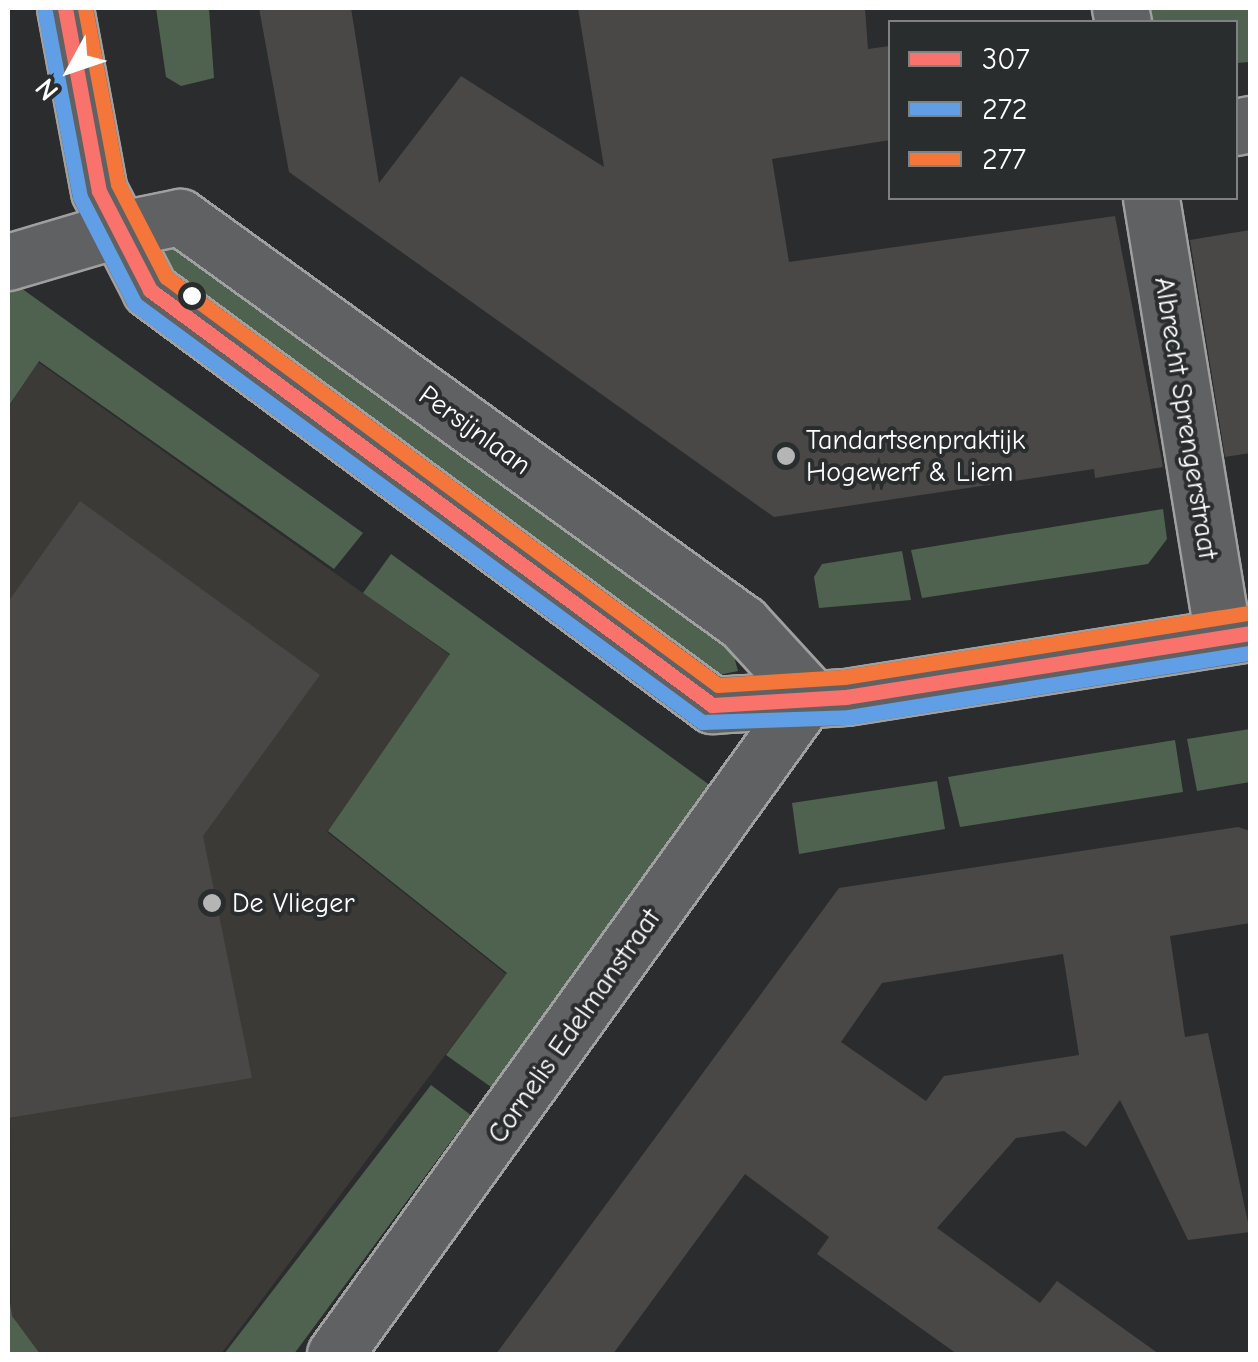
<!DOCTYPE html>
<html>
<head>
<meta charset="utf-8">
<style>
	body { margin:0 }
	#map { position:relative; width:1258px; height:1362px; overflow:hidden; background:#2b2c2d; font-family:"Comic Neue",sans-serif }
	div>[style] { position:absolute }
	.built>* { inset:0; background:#3b3a37 }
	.green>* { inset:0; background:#4f6250 }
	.building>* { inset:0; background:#4a4846 }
	.roads { filter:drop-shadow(2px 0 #a0a0a0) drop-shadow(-2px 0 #a0a0a0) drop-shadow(0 2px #a0a0a0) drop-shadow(0 -2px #a0a0a0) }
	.street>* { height:55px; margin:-27.5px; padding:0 27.5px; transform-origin:27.5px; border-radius:27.5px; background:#606162 }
	.secondary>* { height:55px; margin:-27.5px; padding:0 27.5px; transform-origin:27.5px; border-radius:27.5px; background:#606162 }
	.bus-1>* { height:15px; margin:-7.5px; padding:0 7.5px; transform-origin:7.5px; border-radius:7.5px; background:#f9736c }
	.bus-2>* { height:15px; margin:-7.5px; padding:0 7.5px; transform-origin:7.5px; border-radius:7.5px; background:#609ee6 }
	.bus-3>* { height:15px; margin:-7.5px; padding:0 7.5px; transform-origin:7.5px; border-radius:7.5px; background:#f5763a }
	.dots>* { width:28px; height:28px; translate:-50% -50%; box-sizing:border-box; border:5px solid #2a2d2e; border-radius:50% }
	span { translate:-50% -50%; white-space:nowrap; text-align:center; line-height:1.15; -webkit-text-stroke:8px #2a2d2e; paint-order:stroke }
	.street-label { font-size:28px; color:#fff }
	.poi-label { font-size:28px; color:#fff }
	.left { translate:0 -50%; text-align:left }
	.frame { position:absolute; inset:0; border:10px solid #fff; pointer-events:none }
	.legend { position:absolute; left:888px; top:20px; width:350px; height:180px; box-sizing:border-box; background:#2a2d2e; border:2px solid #7f8182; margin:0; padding:12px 18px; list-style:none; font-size:30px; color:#fff }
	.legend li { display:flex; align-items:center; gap:20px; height:50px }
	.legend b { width:50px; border:2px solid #7f8182 }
	.north { position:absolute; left:20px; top:20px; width:100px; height:100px; -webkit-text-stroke:8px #2a2d2e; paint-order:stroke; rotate:230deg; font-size:28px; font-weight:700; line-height:40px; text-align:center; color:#fff }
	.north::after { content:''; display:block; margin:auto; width:35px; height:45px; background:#fff; clip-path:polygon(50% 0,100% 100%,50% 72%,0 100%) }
</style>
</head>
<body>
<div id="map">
	<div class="built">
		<div style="clip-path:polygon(38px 362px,450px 655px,327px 832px,506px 974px,221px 1354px,39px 1354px,11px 1316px,8px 408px)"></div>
	</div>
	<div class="green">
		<div style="clip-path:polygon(156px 8px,209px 8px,214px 78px,181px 86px,166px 77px)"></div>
		<div style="clip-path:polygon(1136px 8px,1250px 8px,1250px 62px,1236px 63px,1236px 22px,1139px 22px)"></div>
		<div style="clip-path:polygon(180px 241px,732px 649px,738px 671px,714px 676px,171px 275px,158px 256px)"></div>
		<div style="clip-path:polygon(21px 288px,363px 533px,334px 569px,39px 361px,8px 407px,8px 290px)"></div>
		<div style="clip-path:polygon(1163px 509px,1167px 539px,1148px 564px,922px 598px,911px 550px)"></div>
		<div style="clip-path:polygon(902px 551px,911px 600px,819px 608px,814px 577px,822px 564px)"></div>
		<div style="clip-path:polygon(391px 554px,711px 786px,491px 1087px,446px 1055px,507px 973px,328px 831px,450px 654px,363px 593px)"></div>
		<div style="clip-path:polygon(1250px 729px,1250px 782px,1197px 791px,1187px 739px)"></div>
		<div style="clip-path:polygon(1175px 740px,1183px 792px,960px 827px,948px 777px)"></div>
		<div style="clip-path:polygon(937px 781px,945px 829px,799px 854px,792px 803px)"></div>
		<div style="clip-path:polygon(431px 1085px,476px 1119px,471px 1128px,463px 1125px,294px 1354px,224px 1354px)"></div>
		<div style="clip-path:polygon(8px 1290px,12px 1316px,40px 1354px,8px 1354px)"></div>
	</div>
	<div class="building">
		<div style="clip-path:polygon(259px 8px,351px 8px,379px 183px,461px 76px,604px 167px,578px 8px,865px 8px,868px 49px,890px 46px,890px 140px,772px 159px,789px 262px,1115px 216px,1163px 467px,1095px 478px,1094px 469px,774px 517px,289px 172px)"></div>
		<div style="clip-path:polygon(1250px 230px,1250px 453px,1225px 457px,1190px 240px)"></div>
		<div style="clip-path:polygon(80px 501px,320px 675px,203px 836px,252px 1078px,8px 1118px,8px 602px)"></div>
		<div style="clip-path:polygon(evenodd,1238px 827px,1250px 831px,1250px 923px,1170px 936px,1185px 1037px,1208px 1033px,1250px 1232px,1188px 1240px,1120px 1100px,1086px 1147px,1064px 1131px,1016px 1138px,937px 1228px,1040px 1303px,1057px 1281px,1159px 1354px,957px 1354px,817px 1254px,829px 1237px,745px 1174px,613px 1354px,496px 1354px,839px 888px,1238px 827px,1063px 954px,1079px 1055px,944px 1076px,926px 1101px,841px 1042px,882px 983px,1063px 954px)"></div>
	</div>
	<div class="roads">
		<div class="street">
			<div style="left:1120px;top:8px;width:14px;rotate:78deg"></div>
			<div style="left:1236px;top:127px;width:14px;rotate:-12deg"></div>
			<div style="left:1151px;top:198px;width:445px;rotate:80.7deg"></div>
			<div style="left:8px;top:262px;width:113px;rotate:-16.5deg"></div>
			<div style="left:335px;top:1354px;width:812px;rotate:-54.27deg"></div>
		</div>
		<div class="secondary">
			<div style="left:65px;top:8px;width:186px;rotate:79.5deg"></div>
			<div style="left:99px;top:191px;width:111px;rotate:62.7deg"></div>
			<div style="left:150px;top:290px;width:699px;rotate:36.44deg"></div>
			<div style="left:712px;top:705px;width:134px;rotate:-3.4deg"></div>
			<div style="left:846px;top:697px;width:409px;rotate:-9deg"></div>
			<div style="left:116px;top:230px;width:65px;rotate:-11.5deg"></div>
			<div style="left:180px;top:217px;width:694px;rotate:35.8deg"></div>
			<div style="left:743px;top:623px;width:98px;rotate:47.5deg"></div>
		</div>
	</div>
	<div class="bus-1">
		<div style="left:65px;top:8px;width:186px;rotate:79.5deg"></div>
		<div style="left:99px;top:191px;width:111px;rotate:62.7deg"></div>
		<div style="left:150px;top:290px;width:699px;rotate:36.44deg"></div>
		<div style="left:712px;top:705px;width:134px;rotate:-3.4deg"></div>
		<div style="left:846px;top:697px;width:409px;rotate:-9deg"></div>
	</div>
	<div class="bus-2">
		<div style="left:45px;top:12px;width:188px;rotate:79.3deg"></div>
		<div style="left:80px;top:197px;width:120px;rotate:62.8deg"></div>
		<div style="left:135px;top:304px;width:704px;rotate:36.4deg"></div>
		<div style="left:702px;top:722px;width:147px;rotate:-1.9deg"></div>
		<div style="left:849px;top:717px;width:406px;rotate:-9.1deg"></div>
	</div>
	<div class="bus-3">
		<div style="left:85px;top:8px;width:179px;rotate:79.4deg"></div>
		<div style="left:118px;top:184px;width:105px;rotate:62.7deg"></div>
		<div style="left:166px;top:277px;width:686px;rotate:36.47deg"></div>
		<div style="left:718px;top:685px;width:126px;rotate:-3.6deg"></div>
		<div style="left:844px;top:677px;width:408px;rotate:-9deg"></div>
	</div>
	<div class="dots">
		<div style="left:192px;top:296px;background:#fff"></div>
		<div style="left:786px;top:456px;background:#b5b5b6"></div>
		<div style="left:212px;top:903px;background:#b5b5b6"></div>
	</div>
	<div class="street-label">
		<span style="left:1186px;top:418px;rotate:81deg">Albrecht Sprengerstraat</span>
		<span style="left:475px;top:430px;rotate:36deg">Persijnlaan</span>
		<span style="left:574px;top:1026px;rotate:-55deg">Cornelis Edelmanstraat</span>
	</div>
	<div class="poi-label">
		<span class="left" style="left:806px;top:456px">Tandartsenpraktijk<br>Hogewerf &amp; Liem</span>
		<span class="left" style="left:232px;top:903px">De Vlieger</span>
	</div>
	<div class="frame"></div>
	<ul class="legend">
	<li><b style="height:12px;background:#f9736c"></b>307</li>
	<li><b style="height:12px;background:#609ee6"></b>272</li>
	<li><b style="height:12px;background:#f5763a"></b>277</li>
	</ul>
	<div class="north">N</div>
</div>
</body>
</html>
